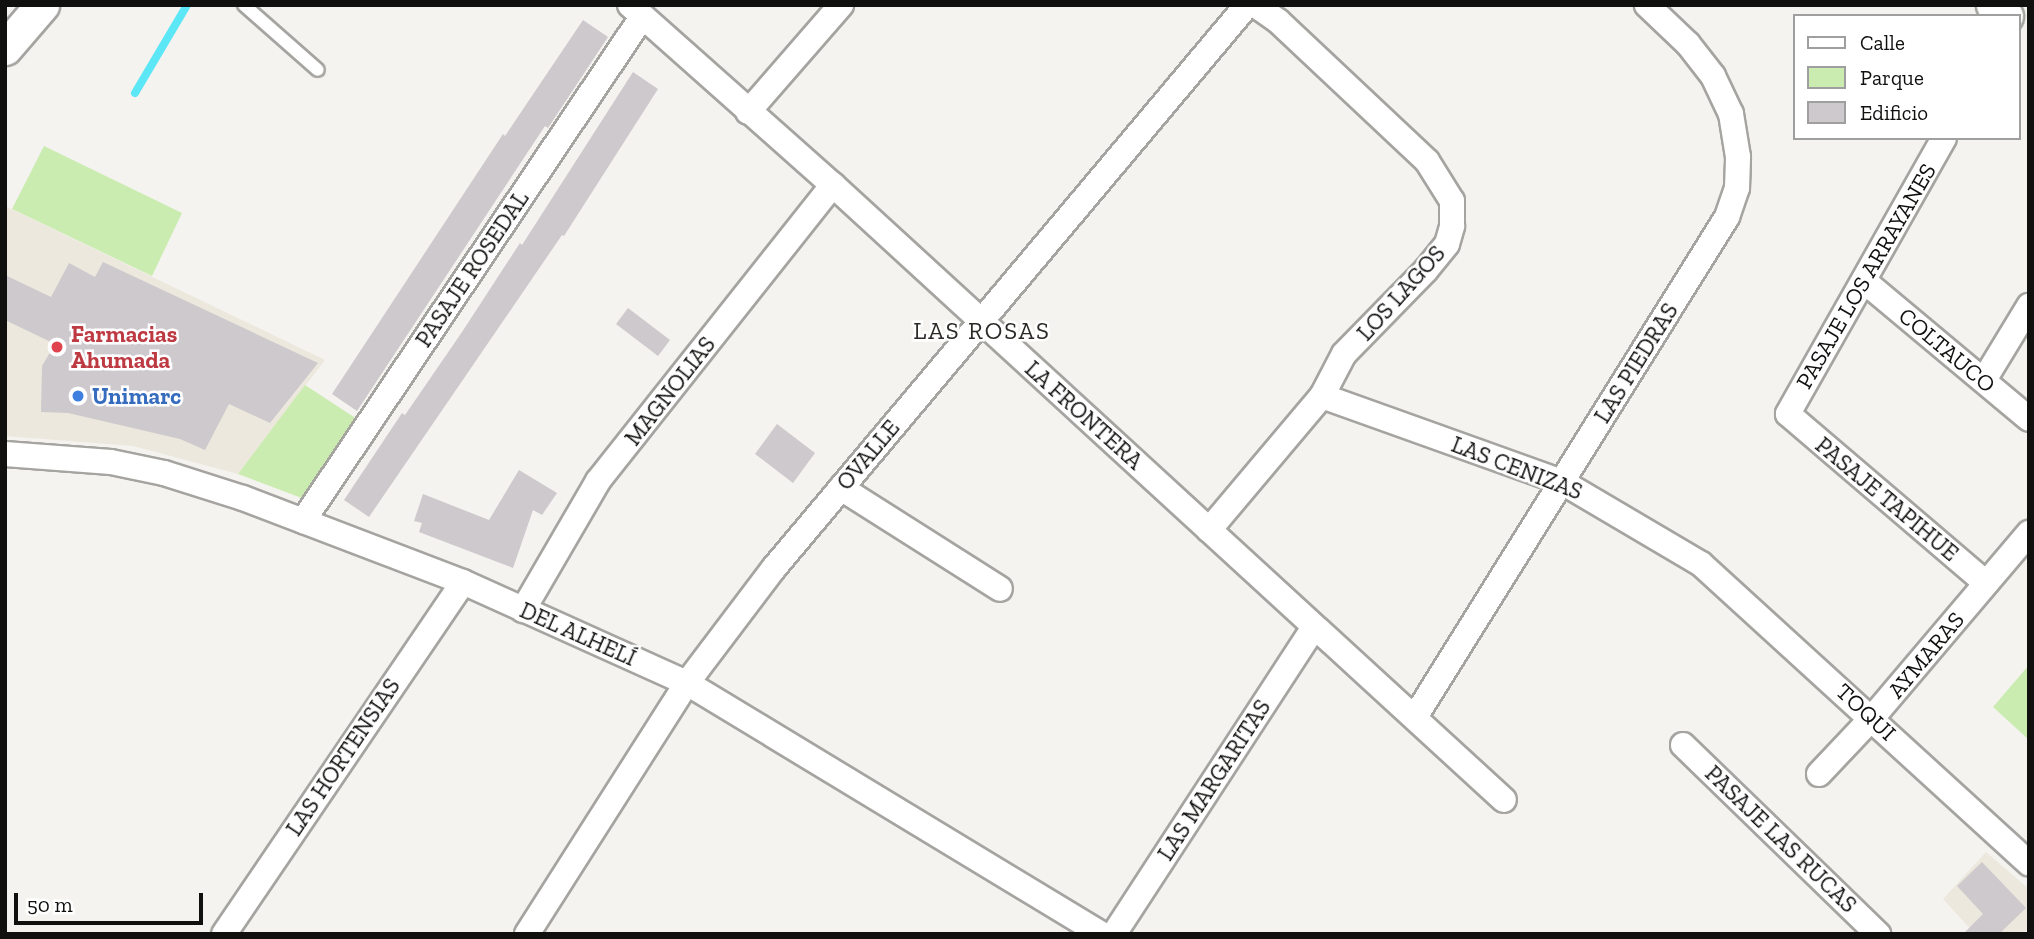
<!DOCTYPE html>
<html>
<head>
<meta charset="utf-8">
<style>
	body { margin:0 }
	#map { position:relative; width:2034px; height:939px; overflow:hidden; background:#f4f3ef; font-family:"Zilla Slab",serif }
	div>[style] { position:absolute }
	.built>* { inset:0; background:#ede8dd }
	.green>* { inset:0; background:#cbecb1 }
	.stream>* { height:8px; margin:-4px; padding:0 4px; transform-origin:4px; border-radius:4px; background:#5be7f6 }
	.building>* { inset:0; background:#cdc9cd }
	.roads { filter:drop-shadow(2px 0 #a5a4a0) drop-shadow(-2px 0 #a5a4a0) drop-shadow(0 2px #a5a4a0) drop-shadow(0 -2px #a5a4a0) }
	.lane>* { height:12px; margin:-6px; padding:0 6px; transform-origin:6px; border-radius:6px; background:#fff }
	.street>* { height:24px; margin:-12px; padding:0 12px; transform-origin:12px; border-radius:12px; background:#fff }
	.secondary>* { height:33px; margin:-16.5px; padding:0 16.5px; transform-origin:16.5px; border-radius:16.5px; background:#fff }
	.dots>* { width:19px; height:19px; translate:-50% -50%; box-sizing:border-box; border:4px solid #fff; border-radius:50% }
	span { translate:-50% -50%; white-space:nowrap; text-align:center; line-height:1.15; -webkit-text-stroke:5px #fff; paint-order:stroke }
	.street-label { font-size:23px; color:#10100f }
	.health-label { font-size:23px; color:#be3a42; font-weight:700 }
	.left { translate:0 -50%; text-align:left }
	.shop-label { font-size:23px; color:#366cbe; font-weight:700 }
	.neighbourhood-label { font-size:24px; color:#2b2a27; letter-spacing:2px }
	.frame { position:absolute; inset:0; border:7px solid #10100f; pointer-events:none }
	.legend { position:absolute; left:1793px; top:14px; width:228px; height:126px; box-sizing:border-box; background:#fff; border:2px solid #9f9f9f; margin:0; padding:9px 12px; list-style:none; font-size:21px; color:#10100f }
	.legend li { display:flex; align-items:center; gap:14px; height:35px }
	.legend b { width:35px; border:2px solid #9f9f9f }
	.scale { position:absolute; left:14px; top:893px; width:189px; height:32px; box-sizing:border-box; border:4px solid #10100f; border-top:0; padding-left:9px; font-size:21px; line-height:24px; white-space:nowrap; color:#10100f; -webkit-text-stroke:5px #fff; paint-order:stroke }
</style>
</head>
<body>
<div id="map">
	<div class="built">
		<div style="clip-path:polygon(5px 206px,325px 360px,238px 474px,133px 446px,5px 436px)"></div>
		<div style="clip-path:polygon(1986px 852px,2029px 889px,2029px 928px,2022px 934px,1975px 934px,1943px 899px)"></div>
	</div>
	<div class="green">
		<div style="clip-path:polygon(44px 146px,182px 213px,152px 276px,12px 209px)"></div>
		<div style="clip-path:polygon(305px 385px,357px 419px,307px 500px,238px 474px)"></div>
		<div style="clip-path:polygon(2029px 665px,2029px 740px,1993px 707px)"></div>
	</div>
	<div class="stream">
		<div style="left:135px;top:93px;width:102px;rotate:-59.4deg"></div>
	</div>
	<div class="building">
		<div style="clip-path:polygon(583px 20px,608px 37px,548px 128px,545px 126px,357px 411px,332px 394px,503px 134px,505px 136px)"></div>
		<div style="clip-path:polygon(633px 72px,658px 89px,564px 236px,562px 235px,369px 517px,344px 500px,402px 413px,405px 415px,462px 332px,520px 243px,522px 245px)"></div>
		<div style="clip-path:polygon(103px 262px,318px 363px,270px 423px,229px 404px,205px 450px,180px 439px,68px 413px,41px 412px,42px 366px,55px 344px,5px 320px,5px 275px,51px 297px,69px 263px,95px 277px)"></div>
		<div style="clip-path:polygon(628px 308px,670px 340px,658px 356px,616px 324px)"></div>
		<div style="clip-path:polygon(777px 424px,815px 453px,793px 483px,755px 454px)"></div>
		<div style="clip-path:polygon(519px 470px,557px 493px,542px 515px,533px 510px,513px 568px,419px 532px,422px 523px,414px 521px,423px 494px,489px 520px)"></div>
		<div style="clip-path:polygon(1982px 862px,2026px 908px,1999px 934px,1963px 934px,1983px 914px,1957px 886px)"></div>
	</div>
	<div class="roads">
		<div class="lane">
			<div style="left:244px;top:5px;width:98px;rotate:41.3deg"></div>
		</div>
		<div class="street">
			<div style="left:630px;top:5px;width:271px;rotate:41.6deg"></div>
			<div style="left:833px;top:185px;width:910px;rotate:42.51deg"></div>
			<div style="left:748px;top:112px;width:142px;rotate:-49deg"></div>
			<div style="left:1944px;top:138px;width:317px;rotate:119.5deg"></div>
			<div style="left:1788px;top:414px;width:260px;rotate:40.5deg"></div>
			<div style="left:1864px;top:281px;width:215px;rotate:39.9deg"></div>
			<div style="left:1984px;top:380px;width:87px;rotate:-58.7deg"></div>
			<div style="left:1322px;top:396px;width:255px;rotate:19.7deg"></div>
			<div style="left:1562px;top:482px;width:161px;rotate:30.5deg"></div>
			<div style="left:1701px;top:564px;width:444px;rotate:42.4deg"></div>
			<div style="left:5px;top:454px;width:106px;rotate:4.3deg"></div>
			<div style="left:111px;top:462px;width:54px;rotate:11.7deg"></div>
			<div style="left:164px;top:473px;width:83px;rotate:17.6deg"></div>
			<div style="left:243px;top:498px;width:235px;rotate:20.9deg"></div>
			<div style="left:463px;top:582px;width:246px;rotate:24.3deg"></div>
			<div style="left:687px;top:683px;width:485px;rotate:31.2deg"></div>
			<div style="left:841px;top:488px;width:188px;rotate:32.4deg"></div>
			<div style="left:303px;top:521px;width:607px;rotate:-56.07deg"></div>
			<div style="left:1209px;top:530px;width:175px;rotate:-49.9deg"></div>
			<div style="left:1322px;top:396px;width:47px;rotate:-62.4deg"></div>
			<div style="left:1344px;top:354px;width:117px;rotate:-45.7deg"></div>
			<div style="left:1426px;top:270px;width:33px;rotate:-51deg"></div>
			<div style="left:1447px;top:244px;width:19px;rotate:-74deg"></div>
			<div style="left:1452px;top:226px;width:25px;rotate:-90deg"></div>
			<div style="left:1452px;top:201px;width:47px;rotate:-122deg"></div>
			<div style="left:1427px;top:161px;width:204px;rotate:-136.8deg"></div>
			<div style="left:1278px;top:21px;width:28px;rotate:-145deg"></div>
			<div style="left:523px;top:610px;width:149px;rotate:-59.8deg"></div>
			<div style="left:598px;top:481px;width:378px;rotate:-51.6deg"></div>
			<div style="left:1415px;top:717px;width:589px;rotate:-58.04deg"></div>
			<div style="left:1727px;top:217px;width:31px;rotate:-71deg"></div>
			<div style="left:1737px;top:188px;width:31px;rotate:-88deg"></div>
			<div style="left:1738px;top:157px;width:44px;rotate:-99.2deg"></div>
			<div style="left:1731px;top:114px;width:42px;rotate:-115.3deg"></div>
			<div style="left:1713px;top:76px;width:41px;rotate:-128deg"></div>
			<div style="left:1688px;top:44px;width:57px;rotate:-136.4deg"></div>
			<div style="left:1683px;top:745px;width:272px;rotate:44.1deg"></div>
			<div style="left:1819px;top:774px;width:77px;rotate:-46.6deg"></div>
			<div style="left:1872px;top:718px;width:243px;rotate:-49.7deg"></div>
			<div style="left:224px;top:934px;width:425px;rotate:-55.8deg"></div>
			<div style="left:527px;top:934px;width:298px;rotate:-57.5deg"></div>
			<div style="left:687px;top:683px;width:144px;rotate:-52.9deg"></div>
			<div style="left:774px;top:568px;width:735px;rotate:-49.96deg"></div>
			<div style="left:1114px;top:934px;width:366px;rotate:-56.9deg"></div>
		</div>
		<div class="secondary">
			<div style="left:1993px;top:5px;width:17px;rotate:40deg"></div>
			<div style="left:5px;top:48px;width:57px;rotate:-49.3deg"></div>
		</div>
	</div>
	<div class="dots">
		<div style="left:57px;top:347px;background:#e0444e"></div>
		<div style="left:78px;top:396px;background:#3f7fe0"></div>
	</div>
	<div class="street-label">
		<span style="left:472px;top:269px;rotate:-56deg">PASAJE ROSEDAL</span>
		<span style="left:1866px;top:276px;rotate:-60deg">PASAJE LOS ARRAYANES</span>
		<span style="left:1401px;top:293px;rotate:-48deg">LOS LAGOS</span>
		<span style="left:1947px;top:350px;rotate:40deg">COLTAUCO</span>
		<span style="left:1636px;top:363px;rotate:-58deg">LAS PIEDRAS</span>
		<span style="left:670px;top:391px;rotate:-52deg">MAGNOLIAS</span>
		<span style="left:1084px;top:415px;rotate:42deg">LA FRONTERA</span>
		<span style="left:868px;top:455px;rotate:-50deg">OVALLE</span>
		<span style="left:1517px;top:468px;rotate:21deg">LAS CENIZAS</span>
		<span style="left:1887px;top:499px;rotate:40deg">PASAJE TAPIHUE</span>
		<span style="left:578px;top:634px;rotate:24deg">DEL ALHELÍ</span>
		<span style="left:1926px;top:655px;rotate:-50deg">AYMARAS</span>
		<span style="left:1866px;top:712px;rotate:43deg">TOQUI</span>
		<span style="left:343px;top:757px;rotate:-56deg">LAS HORTENSIAS</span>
		<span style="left:1214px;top:780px;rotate:-57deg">LAS MARGARITAS</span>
		<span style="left:1781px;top:839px;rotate:44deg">PASAJE LAS RUCAS</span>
	</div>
	<div class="health-label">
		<span class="left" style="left:71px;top:347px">Farmacias<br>Ahumada</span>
	</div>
	<div class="shop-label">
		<span class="left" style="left:92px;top:396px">Unimarc</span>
	</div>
	<div class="neighbourhood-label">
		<span style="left:982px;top:331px">LAS ROSAS</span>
	</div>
	<div class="frame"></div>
	<ul class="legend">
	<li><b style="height:9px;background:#fff"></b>Calle</li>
	<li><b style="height:19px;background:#cbecb1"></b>Parque</li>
	<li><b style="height:19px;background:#cdc9cd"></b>Edificio</li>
	</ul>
	<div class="scale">50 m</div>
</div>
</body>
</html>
